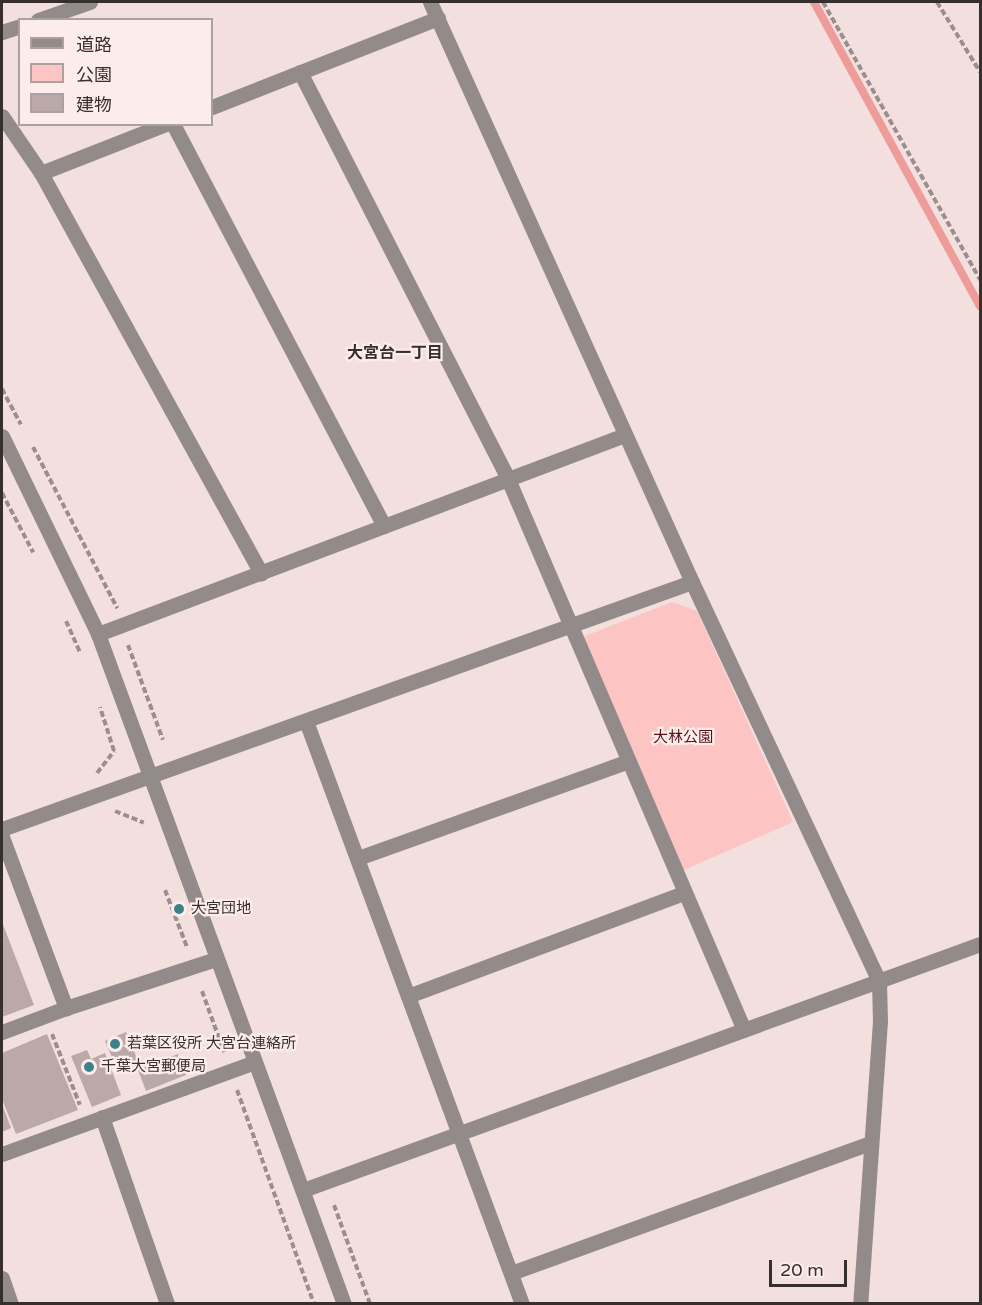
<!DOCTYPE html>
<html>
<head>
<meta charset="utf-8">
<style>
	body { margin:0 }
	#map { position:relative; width:982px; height:1305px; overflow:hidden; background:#f2dfde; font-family:"Varela Round","Noto Sans JP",sans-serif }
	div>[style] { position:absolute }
	.green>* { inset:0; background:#fcc4c2 }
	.stream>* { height:8px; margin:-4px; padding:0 4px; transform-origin:4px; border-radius:4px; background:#ed9c9a }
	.building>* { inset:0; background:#bba9a8 }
	.path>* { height:4px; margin-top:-2px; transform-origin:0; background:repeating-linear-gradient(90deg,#9b8e8d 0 6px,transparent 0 9px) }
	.minor>* { height:15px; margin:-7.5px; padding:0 7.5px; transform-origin:7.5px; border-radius:7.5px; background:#938b8a }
	.dots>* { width:16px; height:16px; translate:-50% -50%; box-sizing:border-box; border:3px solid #fcedec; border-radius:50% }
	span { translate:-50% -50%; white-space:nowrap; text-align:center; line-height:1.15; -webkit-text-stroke:4.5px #fcedec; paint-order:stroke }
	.park-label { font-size:15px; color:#571017 }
	.poi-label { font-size:15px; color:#362f2e }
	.left { translate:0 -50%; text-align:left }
	.neighbourhood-label { font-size:16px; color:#362f2e; font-weight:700 }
	.frame { position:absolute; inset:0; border:3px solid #362f2e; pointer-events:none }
	.legend { position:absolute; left:18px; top:18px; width:195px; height:108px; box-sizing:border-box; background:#fcedec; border:2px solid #ada1a0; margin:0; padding:8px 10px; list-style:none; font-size:18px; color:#362f2e }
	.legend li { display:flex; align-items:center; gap:12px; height:30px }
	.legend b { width:30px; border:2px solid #ada1a0 }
	.scale { position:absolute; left:769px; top:1260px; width:78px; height:27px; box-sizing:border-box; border:3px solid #362f2e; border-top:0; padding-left:8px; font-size:18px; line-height:21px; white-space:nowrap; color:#362f2e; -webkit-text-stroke:4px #fcedec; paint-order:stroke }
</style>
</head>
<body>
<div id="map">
	<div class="green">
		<div style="clip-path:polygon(672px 602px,697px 611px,793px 822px,677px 873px,581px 649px,585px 636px)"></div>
	</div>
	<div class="stream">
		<div style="left:814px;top:2px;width:347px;rotate:61.4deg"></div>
	</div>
	<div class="building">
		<div style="clip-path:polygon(2px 922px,34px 1005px,2px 1017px)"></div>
		<div style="clip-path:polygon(126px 1032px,139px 1063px,118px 1071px,105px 1041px)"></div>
		<div style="clip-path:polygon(47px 1034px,78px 1110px,16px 1134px,2px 1099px,2px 1053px)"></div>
		<div style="clip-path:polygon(87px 1050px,91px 1059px,105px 1053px,121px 1095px,92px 1107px,71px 1056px)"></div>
		<div style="clip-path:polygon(178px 1054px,186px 1075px,146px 1091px,138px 1070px)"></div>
		<div style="clip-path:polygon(2px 1104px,11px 1128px,2px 1132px)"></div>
	</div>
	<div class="path">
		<div style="left:823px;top:2px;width:319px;rotate:60.5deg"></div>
		<div style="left:937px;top:2px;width:82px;rotate:58.4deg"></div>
		<div style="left:2px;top:389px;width:40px;rotate:62deg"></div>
		<div style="left:33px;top:447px;width:182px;rotate:62.4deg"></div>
		<div style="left:2px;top:493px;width:67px;rotate:62.3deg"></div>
		<div style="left:66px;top:621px;width:34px;rotate:66deg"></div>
		<div style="left:128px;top:645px;width:101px;rotate:69.8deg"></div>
		<div style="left:97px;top:773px;width:28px;rotate:-52deg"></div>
		<div style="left:114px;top:751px;width:46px;rotate:-107.7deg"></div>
		<div style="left:115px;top:811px;width:31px;rotate:22deg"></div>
		<div style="left:165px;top:890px;width:61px;rotate:68.9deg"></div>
		<div style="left:202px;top:991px;width:65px;rotate:70.2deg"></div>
		<div style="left:52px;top:1034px;width:76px;rotate:68.5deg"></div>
		<div style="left:237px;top:1090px;width:227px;rotate:70.2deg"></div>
		<div style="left:334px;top:1205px;width:105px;rotate:70deg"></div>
	</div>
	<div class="minor">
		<div style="left:430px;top:2px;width:636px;rotate:65.69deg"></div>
		<div style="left:692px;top:582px;width:441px;rotate:64.9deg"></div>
		<div style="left:879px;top:981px;width:40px;rotate:88.6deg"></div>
		<div style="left:880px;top:1021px;width:284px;rotate:94deg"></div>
		<div style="left:38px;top:20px;width:55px;rotate:-19.1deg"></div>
		<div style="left:2px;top:32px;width:19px;rotate:-18deg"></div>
		<div style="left:300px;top:72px;width:457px;rotate:62.9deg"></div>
		<div style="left:508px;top:479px;width:599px;rotate:66.81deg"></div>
		<div style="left:212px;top:107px;width:243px;rotate:-21.5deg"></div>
		<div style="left:2px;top:116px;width:69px;rotate:55.6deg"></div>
		<div style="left:41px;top:173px;width:457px;rotate:61.2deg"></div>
		<div style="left:173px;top:124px;width:454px;rotate:62.3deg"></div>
		<div style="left:41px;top:173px;width:134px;rotate:-21.4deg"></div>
		<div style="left:2px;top:436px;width:220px;rotate:64.1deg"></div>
		<div style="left:98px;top:634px;width:714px;rotate:69.84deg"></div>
		<div style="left:98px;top:634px;width:563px;rotate:-20.69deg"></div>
		<div style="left:306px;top:721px;width:622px;rotate:69.67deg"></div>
		<div style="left:2px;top:829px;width:733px;rotate:-19.7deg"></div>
		<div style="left:2px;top:837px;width:183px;rotate:69.5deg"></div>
		<div style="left:66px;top:1008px;width:158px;rotate:-18.1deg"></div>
		<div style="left:358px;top:858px;width:285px;rotate:-19.7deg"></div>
		<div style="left:408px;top:996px;width:295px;rotate:-20.5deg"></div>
		<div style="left:2px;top:1032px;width:68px;rotate:-20.6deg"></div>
		<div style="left:102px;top:1117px;width:198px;rotate:70.8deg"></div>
		<div style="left:2px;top:1154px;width:269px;rotate:-20deg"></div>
		<div style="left:303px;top:1190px;width:720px;rotate:-19.97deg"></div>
		<div style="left:511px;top:1273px;width:382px;rotate:-19.9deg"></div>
		<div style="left:2px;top:1278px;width:28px;rotate:71deg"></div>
	</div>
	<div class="dots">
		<div style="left:179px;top:909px;background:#3b8388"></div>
		<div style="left:115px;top:1044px;background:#3b8388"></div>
		<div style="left:89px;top:1067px;background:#3b8388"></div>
	</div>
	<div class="park-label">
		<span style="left:683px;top:738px">大林公園</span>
	</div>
	<div class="poi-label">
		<span class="left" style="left:191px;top:909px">大宮団地</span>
		<span class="left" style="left:127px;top:1044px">若葉区役所 大宮台連絡所</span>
		<span class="left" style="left:101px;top:1067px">千葉大宮郵便局</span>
	</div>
	<div class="neighbourhood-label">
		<span style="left:395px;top:353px">大宮台一丁目</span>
	</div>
	<div class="frame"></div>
	<ul class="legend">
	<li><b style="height:8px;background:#938b8a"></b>道路</li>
	<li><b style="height:16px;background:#fcc4c2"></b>公園</li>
	<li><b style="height:16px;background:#bba9a8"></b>建物</li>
	</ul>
	<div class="scale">20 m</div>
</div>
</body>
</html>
